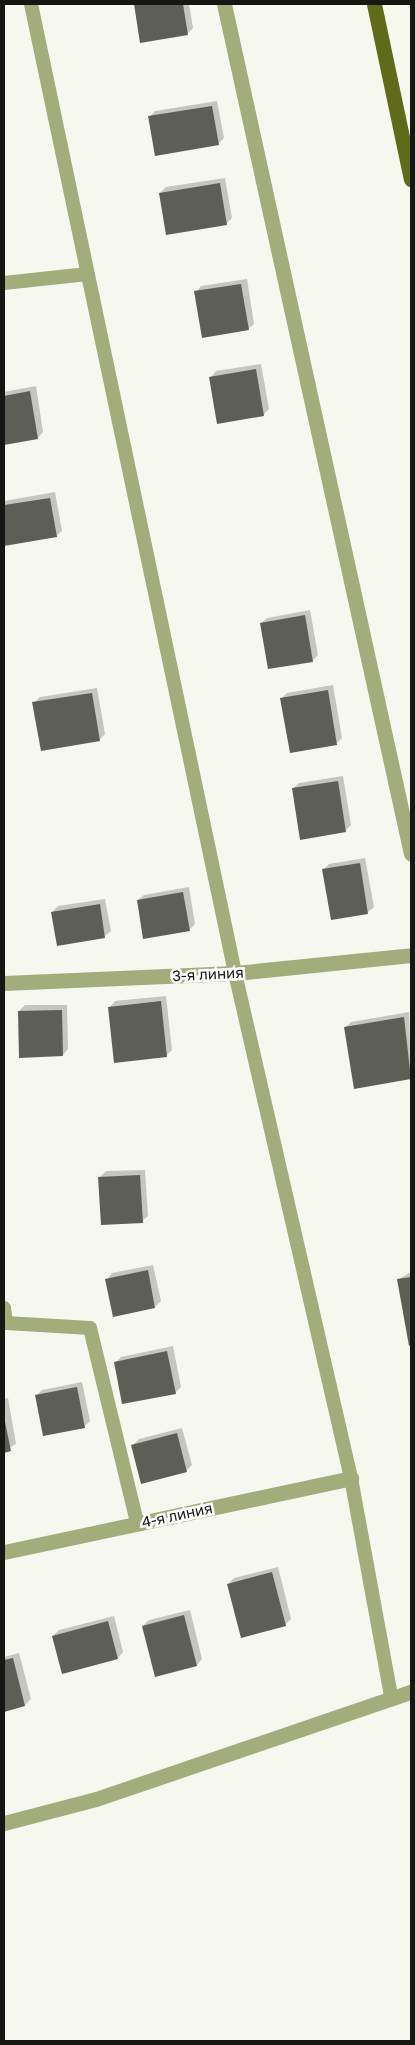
<!DOCTYPE html>
<html>
<head>
<meta charset="utf-8">
<style>
	body { margin:0 }
	#map { position:relative; width:415px; height:2045px; overflow:hidden; background:#f6f8ef; font-family:"Golos Text",sans-serif }
	div>[style] { position:absolute }
	.shadow>* { inset:0; background:#0003 }
	.building>* { inset:0; background:#5d5f57 }
	.service>* { height:14px; margin:-7px; padding:0 7px; transform-origin:7px; border-radius:7px; background:#a3ac7b }
	.minor>* { height:15px; margin:-7.5px; padding:0 7.5px; transform-origin:7.5px; border-radius:7.5px; background:#a3ac7b }
	.primary>* { height:15px; margin:-7.5px; padding:0 7.5px; transform-origin:7.5px; border-radius:7.5px; background:#606b19 }
	span { translate:-50% -50%; white-space:nowrap; text-align:center; line-height:1.15; -webkit-text-stroke:5px #fff; paint-order:stroke }
	.street-label { font-size:15px; color:#161713 }
	.frame { position:absolute; inset:0; border:5px solid #161713; pointer-events:none }
</style>
</head>
<body>
<div id="map">
	<div class="shadow">
		<div style="clip-path:polygon(135px 4px,189px 4px,193px 28px,187px 34px,141px 41px)"></div>
		<div style="clip-path:polygon(217px 101px,224px 138px,218px 144px,150px 117px,155px 111px)"></div>
		<div style="clip-path:polygon(225px 178px,232px 218px,226px 224px,160px 193px,166px 187px)"></div>
		<div style="clip-path:polygon(247px 279px,254px 324px,248px 329px,196px 292px,201px 286px)"></div>
		<div style="clip-path:polygon(261px 364px,269px 409px,263px 415px,211px 377px,216px 371px)"></div>
		<div style="clip-path:polygon(36px 386px,43px 432px,38px 438px,4px 444px,4px 392px)"></div>
		<div style="clip-path:polygon(55px 492px,62px 531px,56px 536px,4px 545px,4px 501px)"></div>
		<div style="clip-path:polygon(310px 610px,318px 655px,312px 661px,261px 623px,267px 618px)"></div>
		<div style="clip-path:polygon(333px 685px,342px 738px,337px 743px,282px 698px,287px 693px)"></div>
		<div style="clip-path:polygon(97px 688px,105px 734px,99px 740px,34px 703px,40px 697px)"></div>
		<div style="clip-path:polygon(343px 776px,351px 825px,345px 831px,293px 789px,299px 783px)"></div>
		<div style="clip-path:polygon(365px 858px,374px 907px,368px 912px,332px 919px,323px 870px,329px 864px)"></div>
		<div style="clip-path:polygon(189px 887px,195px 924px,189px 930px,138px 900px,144px 895px)"></div>
		<div style="clip-path:polygon(105px 899px,111px 931px,105px 936px,52px 912px,58px 906px)"></div>
		<div style="clip-path:polygon(166px 996px,172px 1050px,166px 1056px,110px 1007px,115px 1001px)"></div>
		<div style="clip-path:polygon(25px 1005px,67px 1005px,68px 1049px,63px 1055px,19px 1011px)"></div>
		<div style="clip-path:polygon(409px 1012px,411px 1078px,355px 1087px,345px 1028px,351px 1022px)"></div>
		<div style="clip-path:polygon(145px 1170px,148px 1216px,142px 1221px,100px 1177px,106px 1171px)"></div>
		<div style="clip-path:polygon(153px 1265px,161px 1301px,155px 1307px,107px 1279px,112px 1273px)"></div>
		<div style="clip-path:polygon(411px 1272px,411px 1344px,410px 1344px,399px 1279px)"></div>
		<div style="clip-path:polygon(173px 1346px,181px 1387px,175px 1393px,115px 1363px,121px 1357px)"></div>
		<div style="clip-path:polygon(82px 1382px,90px 1421px,84px 1427px,36px 1396px,42px 1390px)"></div>
		<div style="clip-path:polygon(8px 1398px,16px 1444px,4px 1451px,4px 1399px)"></div>
		<div style="clip-path:polygon(182px 1428px,192px 1465px,186px 1471px,133px 1445px,139px 1439px)"></div>
		<div style="clip-path:polygon(278px 1567px,291px 1619px,285px 1625px,228px 1584px,234px 1578px)"></div>
		<div style="clip-path:polygon(190px 1610px,202px 1659px,197px 1665px,156px 1675px,143px 1626px,149px 1620px)"></div>
		<div style="clip-path:polygon(114px 1616px,123px 1652px,118px 1658px,53px 1636px,59px 1630px)"></div>
		<div style="clip-path:polygon(19px 1653px,31px 1699px,25px 1705px,4px 1710px,4px 1657px)"></div>
	</div>
	<div class="building">
		<div style="clip-path:polygon(134px 4px,183px 4px,188px 35px,140px 43px)"></div>
		<div style="clip-path:polygon(212px 106px,219px 145px,155px 156px,148px 116px)"></div>
		<div style="clip-path:polygon(220px 183px,227px 225px,166px 235px,159px 193px)"></div>
		<div style="clip-path:polygon(241px 284px,249px 330px,202px 338px,194px 291px)"></div>
		<div style="clip-path:polygon(256px 369px,264px 416px,217px 424px,209px 377px)"></div>
		<div style="clip-path:polygon(30px 391px,38px 439px,4px 445px,4px 396px)"></div>
		<div style="clip-path:polygon(50px 498px,57px 537px,4px 546px,4px 505px)"></div>
		<div style="clip-path:polygon(305px 615px,313px 662px,268px 669px,260px 623px)"></div>
		<div style="clip-path:polygon(328px 690px,337px 745px,290px 753px,280px 698px)"></div>
		<div style="clip-path:polygon(92px 693px,100px 741px,41px 751px,32px 702px)"></div>
		<div style="clip-path:polygon(338px 781px,346px 832px,300px 840px,292px 788px)"></div>
		<div style="clip-path:polygon(360px 863px,368px 914px,331px 920px,322px 869px)"></div>
		<div style="clip-path:polygon(183px 892px,190px 931px,143px 939px,137px 900px)"></div>
		<div style="clip-path:polygon(100px 904px,105px 938px,57px 946px,51px 912px)"></div>
		<div style="clip-path:polygon(161px 1001px,167px 1057px,114px 1063px,108px 1007px)"></div>
		<div style="clip-path:polygon(62px 1010px,63px 1056px,19px 1058px,18px 1011px)"></div>
		<div style="clip-path:polygon(404px 1017px,411px 1079px,354px 1089px,344px 1027px)"></div>
		<div style="clip-path:polygon(140px 1175px,143px 1223px,101px 1225px,98px 1177px)"></div>
		<div style="clip-path:polygon(148px 1270px,155px 1308px,113px 1317px,105px 1279px)"></div>
		<div style="clip-path:polygon(411px 1277px,411px 1345px,409px 1346px,397px 1279px)"></div>
		<div style="clip-path:polygon(167px 1351px,176px 1394px,122px 1404px,114px 1362px)"></div>
		<div style="clip-path:polygon(77px 1387px,85px 1428px,43px 1436px,35px 1395px)"></div>
		<div style="clip-path:polygon(4px 1417px,11px 1451px,4px 1453px)"></div>
		<div style="clip-path:polygon(177px 1433px,187px 1472px,141px 1484px,131px 1445px)"></div>
		<div style="clip-path:polygon(272px 1572px,286px 1626px,241px 1638px,227px 1584px)"></div>
		<div style="clip-path:polygon(184px 1615px,197px 1666px,155px 1677px,142px 1626px)"></div>
		<div style="clip-path:polygon(108px 1621px,118px 1659px,62px 1674px,52px 1636px)"></div>
		<div style="clip-path:polygon(13px 1658px,25px 1706px,4px 1712px,4px 1660px)"></div>
	</div>
	<div class="service">
		<div style="left:31px;top:4px;width:990px;rotate:78.11deg"></div>
		<div style="left:235px;top:973px;width:518px;rotate:77.06deg"></div>
		<div style="left:351px;top:1478px;width:223px;rotate:79.6deg"></div>
		<div style="left:4px;top:283px;width:84px;rotate:-6.1deg"></div>
		<div style="left:4px;top:1308px;width:15px;rotate:82deg"></div>
		<div style="left:6px;top:1323px;width:84px;rotate:3.4deg"></div>
		<div style="left:90px;top:1328px;width:201px;rotate:76.4deg"></div>
	</div>
	<div class="minor">
		<div style="left:224px;top:4px;width:870px;rotate:77.59deg"></div>
		<div style="left:4px;top:983px;width:231px;rotate:-2.5deg"></div>
		<div style="left:235px;top:973px;width:177px;rotate:-5.8deg"></div>
		<div style="left:4px;top:1552px;width:355px;rotate:-12deg"></div>
		<div style="left:4px;top:1823px;width:95px;rotate:-14.6deg"></div>
		<div style="left:96px;top:1799px;width:333px;rotate:-18.8deg"></div>
	</div>
	<div class="primary">
		<div style="left:374px;top:4px;width:179px;rotate:78.1deg"></div>
	</div>
	<div class="street-label">
		<span style="left:208px;top:974px;rotate:-3deg">3-я линия</span>
		<span style="left:177px;top:1515px;rotate:-12deg">4-я линия</span>
	</div>
	<div class="frame"></div>
</div>
</body>
</html>
